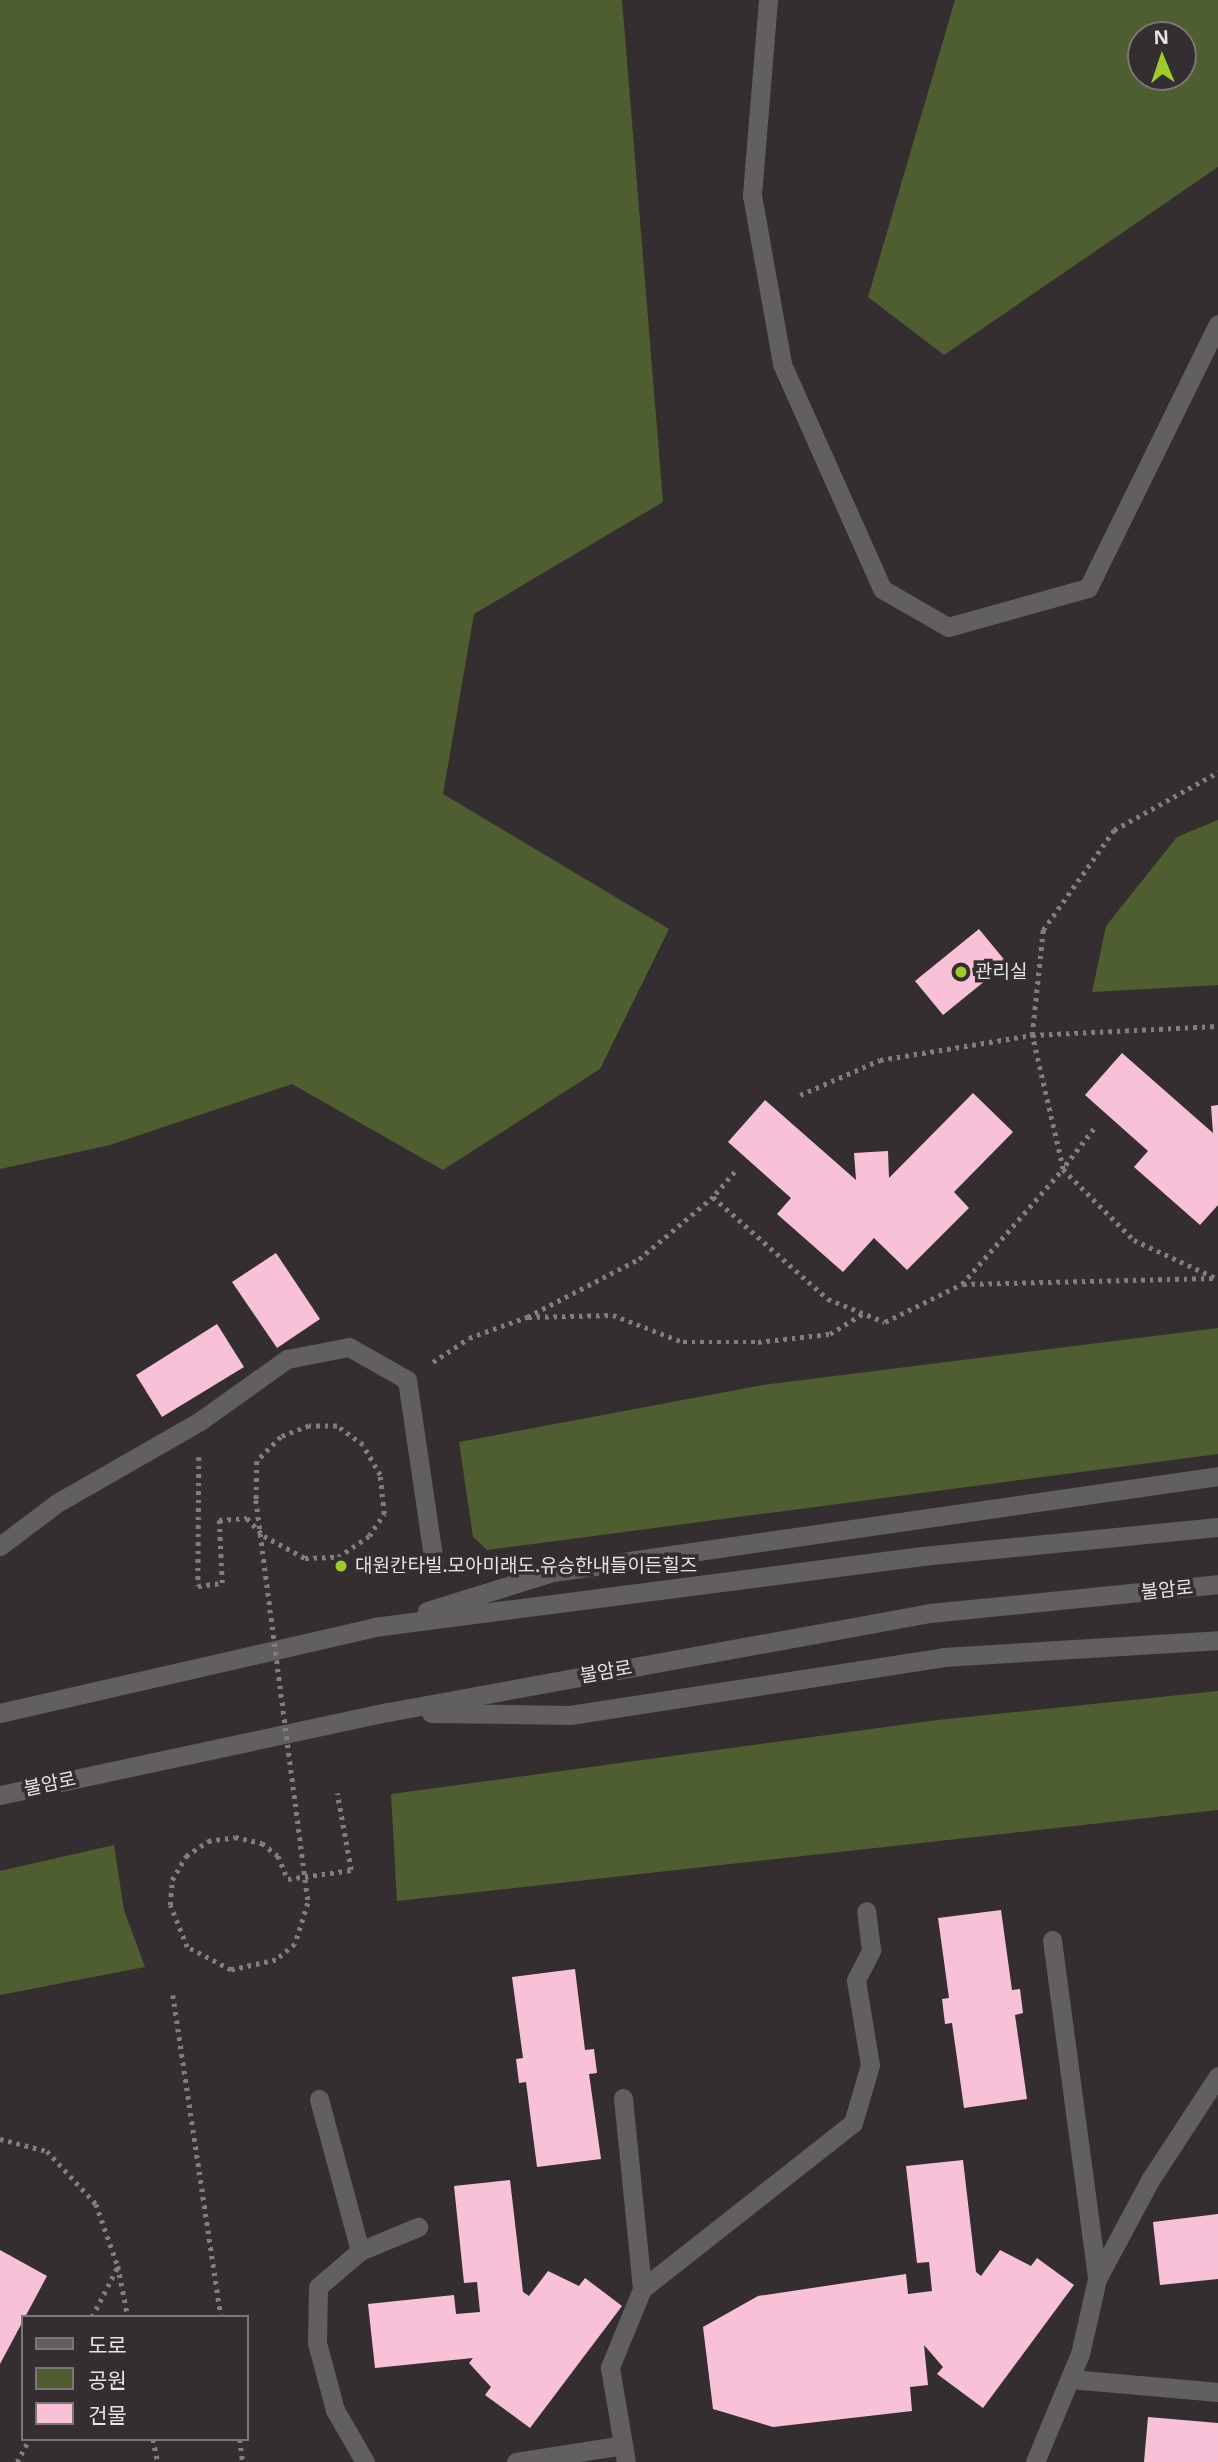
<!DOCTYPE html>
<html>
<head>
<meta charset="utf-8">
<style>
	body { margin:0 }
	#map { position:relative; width:1218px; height:2462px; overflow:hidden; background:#342e30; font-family:"Noto Sans","Noto Sans KR",sans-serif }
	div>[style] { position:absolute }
	.green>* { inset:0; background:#4f5e30 }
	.building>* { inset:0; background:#f9c1d8 }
	.path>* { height:4.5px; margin-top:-2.25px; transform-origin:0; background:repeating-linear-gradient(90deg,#837d7f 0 3.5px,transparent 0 8.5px) }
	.service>* { height:19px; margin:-9.5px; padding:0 9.5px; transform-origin:9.5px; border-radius:9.5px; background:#625f60 }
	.minor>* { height:19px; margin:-9.5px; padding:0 9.5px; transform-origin:9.5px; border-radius:9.5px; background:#625f60 }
	.tertiary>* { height:19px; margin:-9.5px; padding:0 9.5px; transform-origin:9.5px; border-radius:9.5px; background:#625f60 }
	.path-bridge>* { height:4.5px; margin-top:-2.25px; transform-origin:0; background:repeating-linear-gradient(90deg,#837d7f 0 3.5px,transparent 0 8.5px) }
	.dots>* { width:19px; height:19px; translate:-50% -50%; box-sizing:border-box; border:4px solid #342e30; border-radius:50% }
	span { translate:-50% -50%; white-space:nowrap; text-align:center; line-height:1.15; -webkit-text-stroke:7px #342e30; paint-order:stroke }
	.poi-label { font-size:19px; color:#e7e2e4 }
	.left { translate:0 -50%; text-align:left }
	.street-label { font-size:19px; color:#e7e2e4 }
	.legend { position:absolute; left:21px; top:2315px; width:228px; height:126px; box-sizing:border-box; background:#342e30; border:2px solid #7c7678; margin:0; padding:9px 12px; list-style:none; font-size:21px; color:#e7e2e4 }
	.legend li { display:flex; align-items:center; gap:14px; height:35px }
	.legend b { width:35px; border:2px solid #7c7678 }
	.north { position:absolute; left:1127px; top:21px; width:70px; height:70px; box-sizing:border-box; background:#342e30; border:2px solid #7c7678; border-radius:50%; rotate:358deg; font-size:19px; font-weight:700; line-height:28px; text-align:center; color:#e7e2e4 }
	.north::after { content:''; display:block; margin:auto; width:24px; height:32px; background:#a0ca2c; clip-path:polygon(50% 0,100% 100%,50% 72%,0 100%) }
</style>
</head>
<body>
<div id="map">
	<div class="green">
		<div style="clip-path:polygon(0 0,622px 0,663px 502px,474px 614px,443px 794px,669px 929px,600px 1069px,443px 1170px,292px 1084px,110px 1145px,0 1169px)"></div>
		<div style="clip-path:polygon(evenodd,955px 0,1218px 0,1218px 167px,944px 355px,868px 297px,955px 0,1183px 35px,1183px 77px,1141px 77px,1141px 35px,1183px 35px)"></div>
		<div style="clip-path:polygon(1218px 820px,1218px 985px,1092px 992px,1106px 926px,1177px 837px)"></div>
		<div style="clip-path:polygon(1218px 1328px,1218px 1454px,487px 1550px,473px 1537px,459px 1442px,763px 1385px)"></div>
		<div style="clip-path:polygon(1218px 1691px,1218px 1810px,397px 1901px,391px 1794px,938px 1720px)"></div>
		<div style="clip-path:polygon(114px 1845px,124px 1910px,145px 1967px,0 1995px,0 1871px)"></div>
	</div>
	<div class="building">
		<div style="clip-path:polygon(979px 929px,1007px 963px,943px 1015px,915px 981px)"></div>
		<div style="clip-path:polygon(1122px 1053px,1213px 1133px,1211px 1106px,1218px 1105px,1218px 1205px,1200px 1225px,1134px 1167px,1148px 1151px,1085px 1095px)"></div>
		<div style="clip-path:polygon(973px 1093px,1013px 1132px,954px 1192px,969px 1208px,907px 1270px,874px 1238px,843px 1272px,777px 1214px,791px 1198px,728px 1142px,765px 1100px,856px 1180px,854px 1153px,888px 1151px,889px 1178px)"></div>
		<div style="clip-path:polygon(276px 1253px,320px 1319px,277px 1348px,232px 1282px)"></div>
		<div style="clip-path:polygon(217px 1324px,244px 1367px,162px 1417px,136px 1375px)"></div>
		<div style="clip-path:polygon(1001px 1910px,1012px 1990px,1020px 1989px,1023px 2013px,1015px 2015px,1027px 2099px,964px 2108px,952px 2023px,945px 2024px,942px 1999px,949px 1998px,938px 1918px)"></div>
		<div style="clip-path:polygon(575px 1969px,585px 2050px,594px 2049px,597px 2073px,589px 2074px,601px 2159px,537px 2167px,526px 2082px,519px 2083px,516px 2059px,523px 2058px,512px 1977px)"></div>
		<div style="clip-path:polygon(963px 2160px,976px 2272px,981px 2276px,1000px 2250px,1031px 2266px,1037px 2258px,1074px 2285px,983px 2408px,937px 2374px,943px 2367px,924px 2345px,928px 2385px,910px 2387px,912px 2411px,773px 2427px,713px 2409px,703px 2327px,758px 2296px,906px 2274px,908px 2294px,932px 2291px,929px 2262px,917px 2263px,906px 2166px)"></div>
		<div style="clip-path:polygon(510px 2180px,523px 2292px,529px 2296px,548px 2271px,579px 2286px,585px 2278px,622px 2306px,530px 2428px,485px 2395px,491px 2387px,469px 2363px,473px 2358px,375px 2368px,368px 2304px,454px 2295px,456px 2314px,480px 2312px,477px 2282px,464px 2283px,454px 2186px)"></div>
		<div style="clip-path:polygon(1218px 2214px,1218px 2279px,1160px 2285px,1153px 2222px)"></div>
		<div style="clip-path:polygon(0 2250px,47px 2276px,0 2364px)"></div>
		<div style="clip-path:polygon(1148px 2417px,1218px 2423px,1218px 2462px,1144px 2462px)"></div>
	</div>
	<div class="path">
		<div style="left:800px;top:1095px;width:87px;rotate:-23.6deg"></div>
		<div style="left:880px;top:1060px;width:154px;rotate:-9.3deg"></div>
		<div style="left:1032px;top:1035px;width:186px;rotate:-2.8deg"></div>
		<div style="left:1094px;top:1129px;width:51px;rotate:127.8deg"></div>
		<div style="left:1063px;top:1169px;width:100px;rotate:45deg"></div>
		<div style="left:1134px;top:1240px;width:93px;rotate:24.9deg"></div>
		<div style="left:735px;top:1172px;width:33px;rotate:131deg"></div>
		<div style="left:713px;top:1197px;width:154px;rotate:41.6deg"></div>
		<div style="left:828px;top:1299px;width:61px;rotate:22deg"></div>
		<div style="left:885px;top:1322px;width:86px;rotate:-26.3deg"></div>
		<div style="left:962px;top:1284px;width:153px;rotate:-48.7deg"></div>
		<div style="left:1063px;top:1169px;width:138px;rotate:-103deg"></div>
		<div style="left:1032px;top:1035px;width:106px;rotate:-84deg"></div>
		<div style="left:1043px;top:930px;width:123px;rotate:-54.6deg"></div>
		<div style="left:1114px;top:830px;width:119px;rotate:-29.1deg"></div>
		<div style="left:963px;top:1284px;width:250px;rotate:-1.4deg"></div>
		<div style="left:528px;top:1317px;width:85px;rotate:-1.3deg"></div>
		<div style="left:613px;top:1315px;width:75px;rotate:21.1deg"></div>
		<div style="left:683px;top:1342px;width:75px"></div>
		<div style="left:758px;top:1342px;width:72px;rotate:-6.3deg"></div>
		<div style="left:830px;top:1334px;width:39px;rotate:-32deg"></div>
		<div style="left:433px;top:1362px;width:43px;rotate:-33.7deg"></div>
		<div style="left:469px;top:1338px;width:62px;rotate:-19.9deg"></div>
		<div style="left:527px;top:1317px;width:126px;rotate:-27.4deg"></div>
		<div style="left:639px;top:1259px;width:97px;rotate:-40deg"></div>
		<div style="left:199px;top:1457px;width:129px;rotate:90.4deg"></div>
		<div style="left:198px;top:1586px;width:24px;rotate:-7deg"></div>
		<div style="left:222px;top:1583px;width:63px;rotate:-92.7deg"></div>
		<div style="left:219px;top:1520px;width:28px;rotate:-4deg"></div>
		<div style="left:247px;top:1518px;width:25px;rotate:47deg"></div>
		<div style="left:264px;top:1536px;width:47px;rotate:28.2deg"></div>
		<div style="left:305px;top:1558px;width:33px;rotate:-2deg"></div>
		<div style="left:338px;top:1557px;width:37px;rotate:-34deg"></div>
		<div style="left:369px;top:1536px;width:27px;rotate:-56deg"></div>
		<div style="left:384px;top:1514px;width:39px;rotate:-96deg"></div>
		<div style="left:380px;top:1475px;width:34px;rotate:-120deg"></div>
		<div style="left:363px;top:1445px;width:32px;rotate:-144deg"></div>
		<div style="left:337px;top:1426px;width:28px;rotate:180deg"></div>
		<div style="left:309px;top:1426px;width:30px;rotate:159deg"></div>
		<div style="left:281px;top:1437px;width:34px;rotate:135deg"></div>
		<div style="left:257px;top:1461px;width:39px;rotate:91deg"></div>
		<div style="left:308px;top:1903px;width:43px;rotate:107.6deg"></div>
		<div style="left:295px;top:1944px;width:25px;rotate:140deg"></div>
		<div style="left:276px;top:1960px;width:46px;rotate:167.5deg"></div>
		<div style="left:231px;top:1970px;width:50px;rotate:-152.4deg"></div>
		<div style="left:187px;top:1947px;width:45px;rotate:-112deg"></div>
		<div style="left:170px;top:1905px;width:25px;rotate:-85deg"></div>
		<div style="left:172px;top:1880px;width:28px;rotate:-60deg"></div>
		<div style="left:186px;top:1856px;width:27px;rotate:-34deg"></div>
		<div style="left:208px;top:1841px;width:27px;rotate:-8deg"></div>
		<div style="left:235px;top:1837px;width:28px;rotate:13deg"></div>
		<div style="left:262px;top:1843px;width:21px;rotate:39deg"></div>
		<div style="left:278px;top:1856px;width:25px;rotate:67deg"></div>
		<div style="left:288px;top:1879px;width:64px;rotate:-8.1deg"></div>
		<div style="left:351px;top:1870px;width:78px;rotate:-100.3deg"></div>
		<div style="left:173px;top:1995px;width:326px;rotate:81.5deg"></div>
		<div style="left:0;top:2139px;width:49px;rotate:14.3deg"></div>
		<div style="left:47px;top:2151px;width:72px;rotate:47.2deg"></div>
		<div style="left:96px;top:2204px;width:66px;rotate:70.5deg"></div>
		<div style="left:118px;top:2266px;width:52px;rotate:78.9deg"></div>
		<div style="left:92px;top:2317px;width:55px;rotate:-63deg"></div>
		<div style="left:153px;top:2439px;width:24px;rotate:78deg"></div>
		<div style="left:240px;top:2439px;width:23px;rotate:83deg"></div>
		<div style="left:17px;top:2462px;width:26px;rotate:-62deg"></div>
	</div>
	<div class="service">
		<div style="left:0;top:1546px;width:71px;rotate:-37deg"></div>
		<div style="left:57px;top:1503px;width:165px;rotate:-29.8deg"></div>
		<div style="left:200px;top:1421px;width:107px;rotate:-35.5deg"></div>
		<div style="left:287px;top:1359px;width:63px;rotate:-11deg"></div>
		<div style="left:349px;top:1347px;width:67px;rotate:29.6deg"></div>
		<div style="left:407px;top:1380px;width:184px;rotate:81.6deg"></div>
		<div style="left:1052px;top:1940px;width:342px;rotate:82.4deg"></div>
		<div style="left:623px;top:2098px;width:192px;rotate:84.3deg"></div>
		<div style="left:319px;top:2099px;width:157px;rotate:74.9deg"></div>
		<div style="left:1070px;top:2379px;width:149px;rotate:5deg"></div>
		<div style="left:365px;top:2462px;width:60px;rotate:-120deg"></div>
		<div style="left:335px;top:2410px;width:69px;rotate:-105deg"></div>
		<div style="left:317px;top:2343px;width:56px;rotate:-89deg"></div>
		<div style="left:318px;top:2287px;width:55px;rotate:-40.6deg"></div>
		<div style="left:360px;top:2251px;width:63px;rotate:-22.5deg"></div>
		<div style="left:516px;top:2462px;width:108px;rotate:-9deg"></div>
		<div style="left:626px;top:2462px;width:96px;rotate:-99.6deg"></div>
		<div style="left:610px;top:2367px;width:84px;rotate:-67.7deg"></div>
		<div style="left:642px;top:2289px;width:268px;rotate:-38.2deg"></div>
		<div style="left:853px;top:2123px;width:60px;rotate:-73.7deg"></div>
		<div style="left:870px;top:2065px;width:86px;rotate:-99.4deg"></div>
		<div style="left:856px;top:1980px;width:34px;rotate:-63deg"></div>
		<div style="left:871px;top:1950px;width:39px;rotate:-97deg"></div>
		<div style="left:1035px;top:2462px;width:117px;rotate:-67.4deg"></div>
		<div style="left:1080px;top:2354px;width:77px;rotate:-77.2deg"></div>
		<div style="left:1097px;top:2279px;width:112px;rotate:-61.8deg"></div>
		<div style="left:1150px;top:2180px;width:124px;rotate:-56.8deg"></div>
	</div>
	<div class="minor">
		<div style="left:768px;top:0;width:196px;rotate:94.7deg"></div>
		<div style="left:752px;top:195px;width:172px;rotate:79.9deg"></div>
		<div style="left:782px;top:364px;width:246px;rotate:66deg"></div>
		<div style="left:882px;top:589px;width:76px;rotate:29.9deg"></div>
		<div style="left:948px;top:627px;width:145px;rotate:-15.6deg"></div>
		<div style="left:1088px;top:588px;width:294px;rotate:-63.8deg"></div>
	</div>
	<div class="tertiary">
		<div style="left:427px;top:1611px;width:132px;rotate:-17.2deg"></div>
		<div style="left:553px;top:1572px;width:672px;rotate:-8.21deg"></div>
		<div style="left:0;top:1713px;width:384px;rotate:-12.9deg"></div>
		<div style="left:374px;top:1627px;width:553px;rotate:-7.38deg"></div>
		<div style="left:922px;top:1556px;width:297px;rotate:-5.6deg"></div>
		<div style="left:431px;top:1713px;width:139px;rotate:0.8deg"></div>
		<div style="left:570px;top:1715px;width:377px;rotate:-8.8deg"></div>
		<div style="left:943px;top:1657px;width:276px;rotate:-3.5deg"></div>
		<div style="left:0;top:1795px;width:397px;rotate:-12.1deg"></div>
		<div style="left:388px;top:1712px;width:551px;rotate:-10.35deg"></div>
		<div style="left:930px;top:1613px;width:289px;rotate:-5.7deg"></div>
	</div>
	<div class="path-bridge">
		<div style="left:256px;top:1500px;width:406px;rotate:82.6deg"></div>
	</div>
	<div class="dots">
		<div style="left:961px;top:972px;background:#a0ca2c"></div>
		<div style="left:341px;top:1566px;background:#a0ca2c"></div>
	</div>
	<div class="poi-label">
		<span class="left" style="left:975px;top:972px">관리실</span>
		<span class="left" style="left:355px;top:1566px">대원칸타빌.모아미래도.유승한내들이든힐즈</span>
	</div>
	<div class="street-label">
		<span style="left:1167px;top:1590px;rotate:-6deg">불암로</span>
		<span style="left:606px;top:1672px;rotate:-10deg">불암로</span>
		<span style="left:50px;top:1784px;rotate:-12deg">불암로</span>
	</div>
	<ul class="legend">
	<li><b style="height:9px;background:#625f60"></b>도로</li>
	<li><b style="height:19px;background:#4f5e30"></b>공원</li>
	<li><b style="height:19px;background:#f9c1d8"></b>건물</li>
	</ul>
	<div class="north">N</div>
</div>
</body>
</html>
